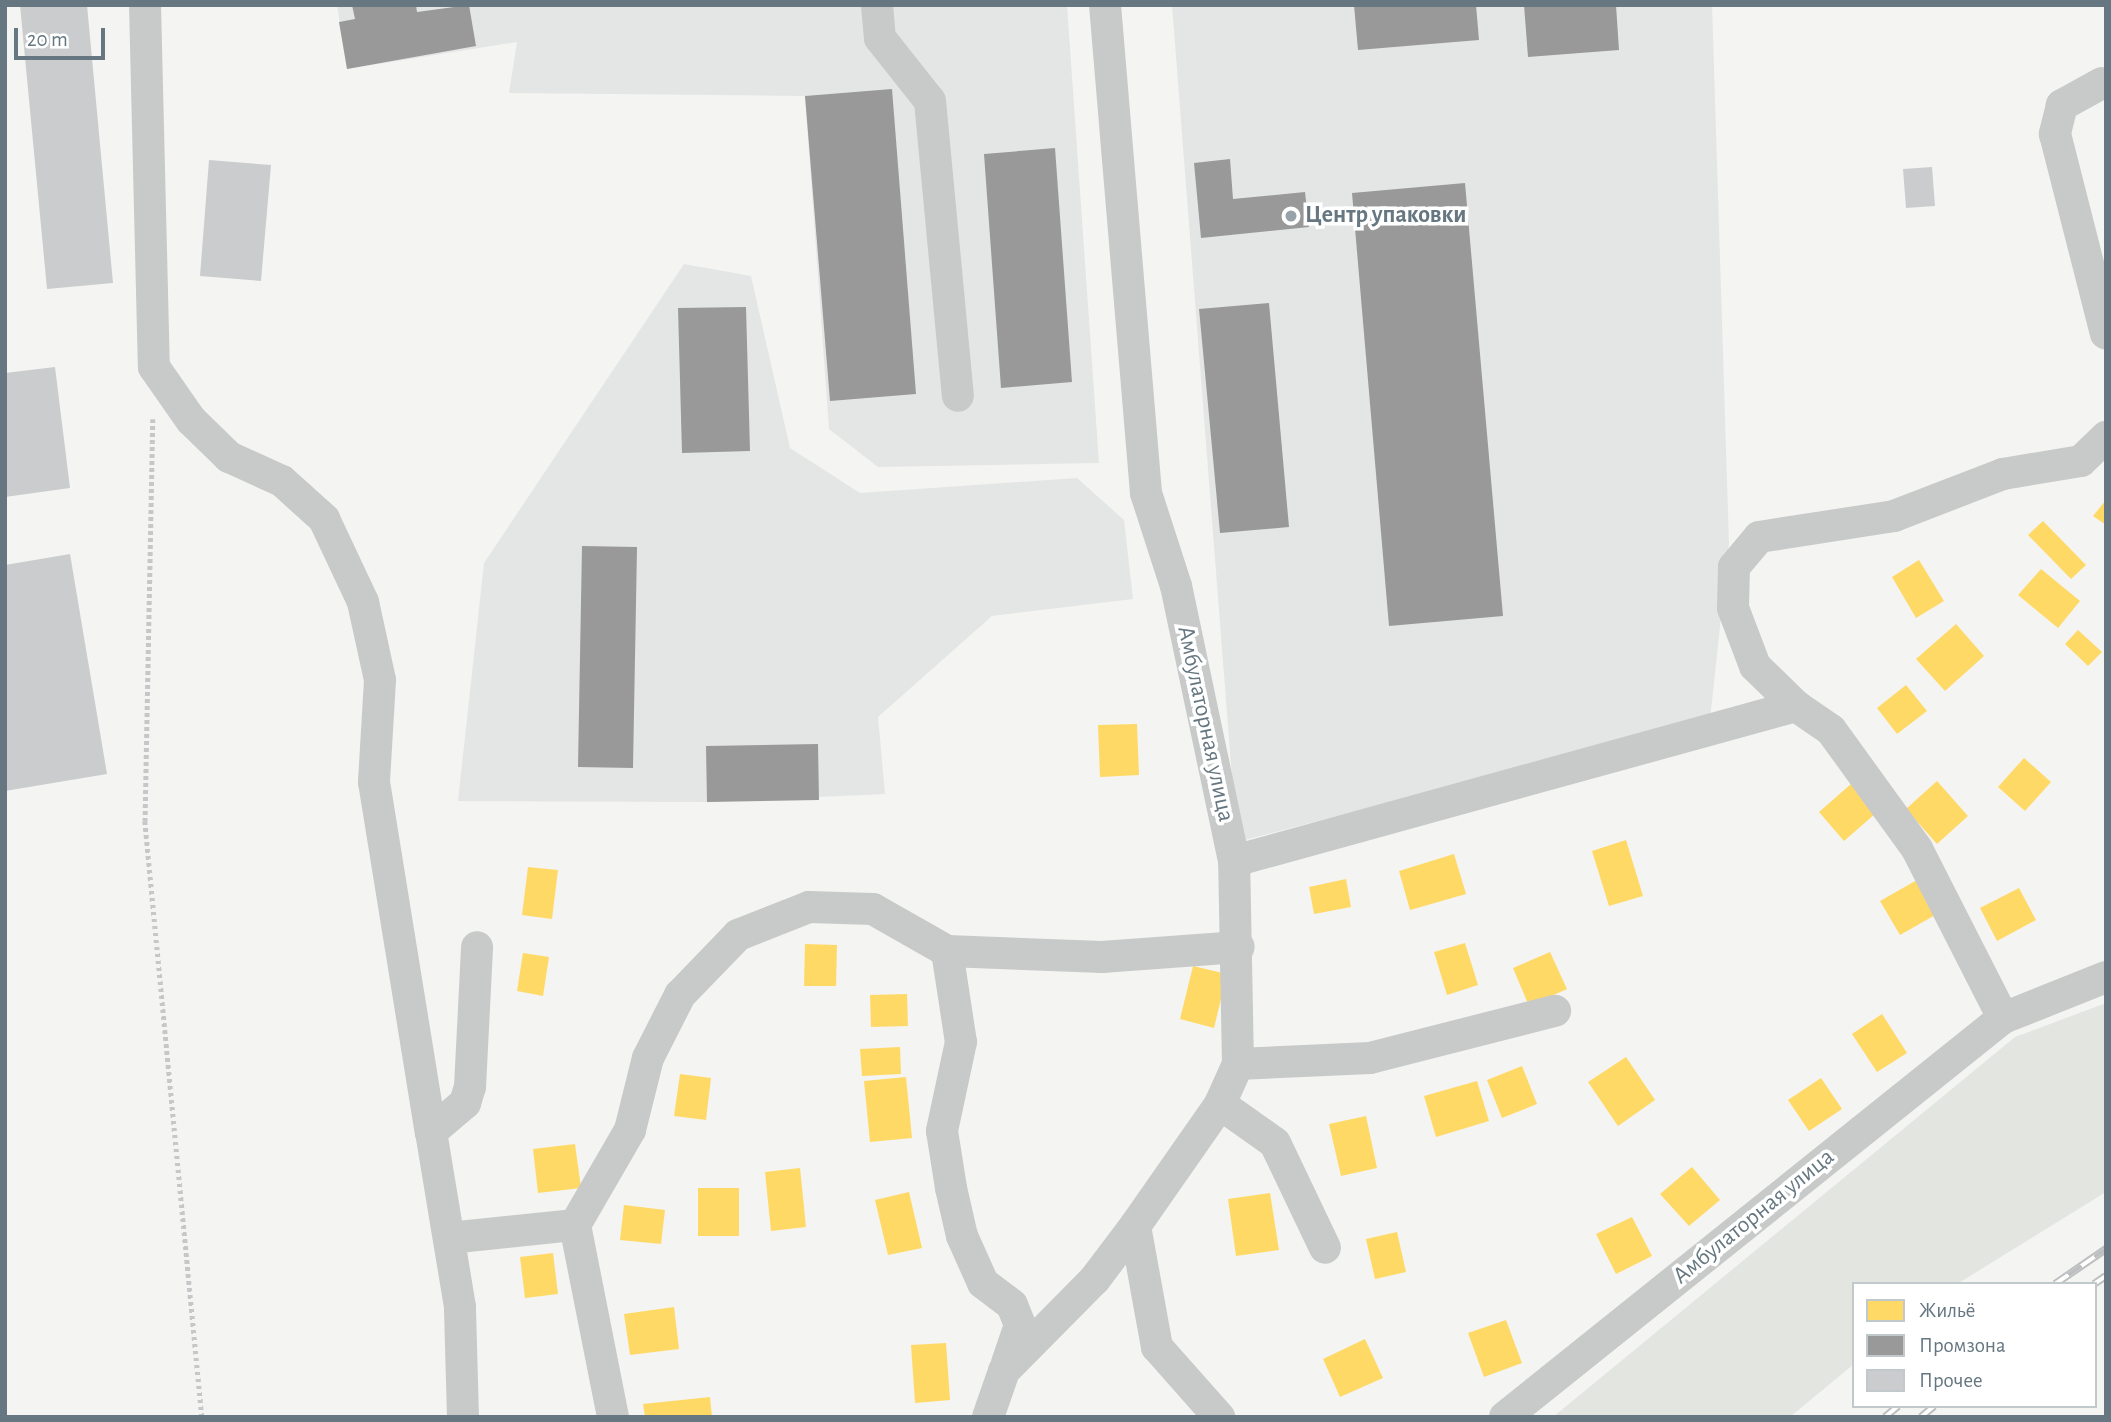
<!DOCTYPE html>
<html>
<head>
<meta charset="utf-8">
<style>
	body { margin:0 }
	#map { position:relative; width:2111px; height:1422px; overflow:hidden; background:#f4f4f2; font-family:"Alegreya Sans",sans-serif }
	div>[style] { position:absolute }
	.built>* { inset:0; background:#e4e5e5 }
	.green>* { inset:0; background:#e3e6e0 }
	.homes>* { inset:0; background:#ffd966 }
	.industry>* { inset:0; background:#999 }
	.building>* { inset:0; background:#cbcccd }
	.path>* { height:4.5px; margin-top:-2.25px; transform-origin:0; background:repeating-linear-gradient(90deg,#c6c7c8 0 3.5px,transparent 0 7px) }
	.minor>* { height:32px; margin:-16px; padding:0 16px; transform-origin:16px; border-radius:16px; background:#c8caca }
	.rail>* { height:8px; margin-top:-4px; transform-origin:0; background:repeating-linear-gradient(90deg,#fff 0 16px,#bebfc0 0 32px); box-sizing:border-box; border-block:2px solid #bebfc0 }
	.dots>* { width:19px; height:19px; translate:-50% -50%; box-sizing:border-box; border:4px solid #fff; border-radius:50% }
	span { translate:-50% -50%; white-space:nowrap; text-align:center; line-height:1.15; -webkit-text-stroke:7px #fff; paint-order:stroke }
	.poi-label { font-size:24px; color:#667781; font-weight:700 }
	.left { translate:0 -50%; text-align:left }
	.street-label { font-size:24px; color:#667781 }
	.frame { position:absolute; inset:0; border:7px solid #667781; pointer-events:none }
	.legend { position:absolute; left:1852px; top:1282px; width:245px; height:126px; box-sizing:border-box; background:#fff; border:2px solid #c2c9cd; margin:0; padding:9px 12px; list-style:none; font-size:21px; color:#667781 }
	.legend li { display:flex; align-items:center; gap:14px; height:35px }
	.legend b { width:35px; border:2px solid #c2c9cd }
	.scale { position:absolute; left:14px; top:28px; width:91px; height:32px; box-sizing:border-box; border:4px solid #667781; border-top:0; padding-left:9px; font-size:21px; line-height:24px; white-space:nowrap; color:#667781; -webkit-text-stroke:5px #fff; paint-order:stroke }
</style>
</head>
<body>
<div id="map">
	<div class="built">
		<div style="clip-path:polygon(337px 5px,1067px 5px,1099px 463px,878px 467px,829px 429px,805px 96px,509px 93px,517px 42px,347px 69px)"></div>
		<div style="clip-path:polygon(1172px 5px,1712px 5px,1729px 544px,1710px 719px,1237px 842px)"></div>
		<div style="clip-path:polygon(684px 264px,751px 276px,790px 448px,860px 493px,1077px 478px,1124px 520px,1133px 599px,992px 616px,878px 717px,885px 794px,707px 802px,458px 801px,484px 563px)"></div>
	</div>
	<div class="green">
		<div style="clip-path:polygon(2106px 1003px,2106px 1192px,1957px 1284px,1854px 1284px,1854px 1364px,1790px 1417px,1553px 1417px,2015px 1037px)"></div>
	</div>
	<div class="homes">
		<div style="clip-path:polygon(2106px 500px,2106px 525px,2093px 516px)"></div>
		<div style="clip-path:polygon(2043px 521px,2086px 565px,2071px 579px,2028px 535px)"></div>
		<div style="clip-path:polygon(1919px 560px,1944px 601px,1916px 618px,1892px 577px)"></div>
		<div style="clip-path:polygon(2041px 569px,2080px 601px,2058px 628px,2018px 595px)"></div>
		<div style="clip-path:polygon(1956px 624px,1984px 656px,1945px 691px,1916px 659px)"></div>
		<div style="clip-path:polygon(2078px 630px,2102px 652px,2088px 666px,2065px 644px)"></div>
		<div style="clip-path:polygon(1906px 685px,1927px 711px,1897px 734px,1877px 708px)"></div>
		<div style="clip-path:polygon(1137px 724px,1139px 775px,1100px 777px,1098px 725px)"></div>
		<div style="clip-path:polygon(2024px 758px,2051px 782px,2025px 811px,1998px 787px)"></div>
		<div style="clip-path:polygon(1937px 781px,1968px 816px,1937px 844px,1906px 809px)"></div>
		<div style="clip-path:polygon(1851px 784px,1876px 813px,1844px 841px,1819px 812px)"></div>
		<div style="clip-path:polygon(1626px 840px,1643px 896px,1609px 906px,1592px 851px)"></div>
		<div style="clip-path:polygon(1454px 854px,1466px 894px,1410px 910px,1399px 871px)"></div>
		<div style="clip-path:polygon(528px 867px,558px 870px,552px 919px,522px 915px)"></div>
		<div style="clip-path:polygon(1346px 879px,1351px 907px,1314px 914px,1309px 887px)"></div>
		<div style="clip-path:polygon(1917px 880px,1937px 914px,1900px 935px,1880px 901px)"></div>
		<div style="clip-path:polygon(2019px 888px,2036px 920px,1997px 941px,1980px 908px)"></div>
		<div style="clip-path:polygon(1465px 943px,1478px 985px,1447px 995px,1434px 952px)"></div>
		<div style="clip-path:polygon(805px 944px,837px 945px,836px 986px,804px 986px)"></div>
		<div style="clip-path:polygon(1550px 952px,1567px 989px,1529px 1006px,1513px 968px)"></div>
		<div style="clip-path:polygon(523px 953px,549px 957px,543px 996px,517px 991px)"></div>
		<div style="clip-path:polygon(1193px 966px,1227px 974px,1214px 1028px,1180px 1019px)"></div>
		<div style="clip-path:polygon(907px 994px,908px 1026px,871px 1027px,870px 995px)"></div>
		<div style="clip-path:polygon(1882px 1014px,1907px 1053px,1877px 1072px,1852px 1034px)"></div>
		<div style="clip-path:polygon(900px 1047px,901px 1074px,862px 1076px,860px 1049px)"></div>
		<div style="clip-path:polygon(1626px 1057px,1655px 1100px,1618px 1126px,1588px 1082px)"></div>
		<div style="clip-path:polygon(1522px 1066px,1537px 1104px,1502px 1118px,1487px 1080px)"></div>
		<div style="clip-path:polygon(680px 1074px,711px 1078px,706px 1120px,674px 1116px)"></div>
		<div style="clip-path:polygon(906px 1077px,912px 1138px,870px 1142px,864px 1081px)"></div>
		<div style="clip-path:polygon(1821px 1078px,1842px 1109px,1809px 1131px,1788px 1100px)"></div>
		<div style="clip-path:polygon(1477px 1081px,1489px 1121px,1436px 1137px,1424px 1096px)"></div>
		<div style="clip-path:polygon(1366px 1116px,1377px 1168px,1341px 1176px,1329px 1124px)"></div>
		<div style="clip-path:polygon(575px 1144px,581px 1188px,538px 1193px,533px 1149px)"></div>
		<div style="clip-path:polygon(1692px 1167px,1720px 1200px,1689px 1226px,1660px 1194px)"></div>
		<div style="clip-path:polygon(800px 1168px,806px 1227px,771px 1231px,765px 1172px)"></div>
		<div style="clip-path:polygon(698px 1188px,739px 1188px,739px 1236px,698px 1236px)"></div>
		<div style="clip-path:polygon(909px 1192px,922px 1248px,888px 1255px,875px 1200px)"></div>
		<div style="clip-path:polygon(1270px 1193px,1279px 1250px,1236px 1256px,1228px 1199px)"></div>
		<div style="clip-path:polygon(624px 1205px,665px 1210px,661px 1244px,620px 1240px)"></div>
		<div style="clip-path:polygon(1632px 1217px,1652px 1256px,1616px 1274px,1596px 1234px)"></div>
		<div style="clip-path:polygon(1397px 1232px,1406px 1272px,1375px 1279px,1366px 1239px)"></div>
		<div style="clip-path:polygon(553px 1253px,558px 1294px,525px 1298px,520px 1257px)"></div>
		<div style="clip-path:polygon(674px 1307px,679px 1349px,630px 1355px,624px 1314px)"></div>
		<div style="clip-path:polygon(1506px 1320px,1522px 1363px,1484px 1377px,1468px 1333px)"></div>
		<div style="clip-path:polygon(1365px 1339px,1383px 1378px,1340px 1397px,1323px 1359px)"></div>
		<div style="clip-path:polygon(946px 1343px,950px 1400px,915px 1403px,911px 1345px)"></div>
		<div style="clip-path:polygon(710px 1397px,712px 1417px,645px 1417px,643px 1404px)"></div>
	</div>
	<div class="industry">
		<div style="clip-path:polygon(352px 5px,416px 5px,417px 12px,469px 5px,476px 46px,347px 69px,339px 22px,355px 19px)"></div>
		<div style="clip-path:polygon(1354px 5px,1476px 5px,1479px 40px,1358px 50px)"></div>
		<div style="clip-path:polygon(1524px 5px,1616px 5px,1619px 50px,1528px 57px)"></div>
		<div style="clip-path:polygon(892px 89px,916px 394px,830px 401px,805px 96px)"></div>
		<div style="clip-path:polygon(1055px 148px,1072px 382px,1001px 388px,984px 154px)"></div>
		<div style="clip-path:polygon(1230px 159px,1233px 199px,1305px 192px,1309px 227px,1201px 238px,1194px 163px)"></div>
		<div style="clip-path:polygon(1465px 183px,1503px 616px,1389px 626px,1352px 193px)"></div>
		<div style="clip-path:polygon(1269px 303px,1289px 527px,1220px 533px,1199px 309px)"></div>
		<div style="clip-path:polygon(746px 307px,750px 451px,682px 453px,678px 308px)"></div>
		<div style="clip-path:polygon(582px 546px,637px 547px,633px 768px,578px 767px)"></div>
		<div style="clip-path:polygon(818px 744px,819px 800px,707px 802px,706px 746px)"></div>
	</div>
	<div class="building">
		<div style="clip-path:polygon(20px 5px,87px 5px,113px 283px,47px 289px)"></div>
		<div style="clip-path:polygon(209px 160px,271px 165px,261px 281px,200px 276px)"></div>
		<div style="clip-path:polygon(1932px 167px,1935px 206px,1906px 208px,1903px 169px)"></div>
		<div style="clip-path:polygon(55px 367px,70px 488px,5px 497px,5px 373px)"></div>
		<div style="clip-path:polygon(70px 554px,107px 774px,5px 791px,5px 565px)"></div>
	</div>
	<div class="path">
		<div style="left:153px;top:419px;width:402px;rotate:91.1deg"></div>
		<div style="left:145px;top:821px;width:599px;rotate:84.54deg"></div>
	</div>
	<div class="minor">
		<div style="left:145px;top:5px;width:362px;rotate:88.6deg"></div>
		<div style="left:154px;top:367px;width:65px;rotate:55.1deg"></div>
		<div style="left:191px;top:420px;width:53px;rotate:44.2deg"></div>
		<div style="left:229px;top:457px;width:58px;rotate:24.4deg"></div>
		<div style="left:282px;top:481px;width:57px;rotate:42.1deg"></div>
		<div style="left:324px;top:519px;width:92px;rotate:64.8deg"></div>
		<div style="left:363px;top:602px;width:80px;rotate:77.7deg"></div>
		<div style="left:380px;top:680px;width:102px;rotate:93.4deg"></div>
		<div style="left:374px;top:782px;width:355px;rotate:80.8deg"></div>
		<div style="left:877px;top:5px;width:33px;rotate:85deg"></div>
		<div style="left:880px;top:38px;width:80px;rotate:51.6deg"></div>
		<div style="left:930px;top:101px;width:296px;rotate:84.6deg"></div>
		<div style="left:2102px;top:83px;width:46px;rotate:151.2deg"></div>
		<div style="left:2062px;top:105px;width:30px;rotate:104deg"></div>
		<div style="left:2055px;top:134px;width:206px;rotate:75.7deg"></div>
		<div style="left:1796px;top:706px;width:42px;rotate:34.4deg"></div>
		<div style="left:1831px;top:730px;width:147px;rotate:54.1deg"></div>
		<div style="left:1917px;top:849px;width:190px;rotate:63deg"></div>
		<div style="left:1234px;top:861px;width:583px;rotate:-15.42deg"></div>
		<div style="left:1796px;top:706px;width:57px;rotate:-135.7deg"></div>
		<div style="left:1755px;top:666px;width:62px;rotate:-110.8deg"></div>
		<div style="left:1733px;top:608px;width:41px;rotate:-88.6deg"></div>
		<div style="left:1734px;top:567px;width:39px;rotate:-50deg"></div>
		<div style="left:1759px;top:537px;width:137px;rotate:-8.8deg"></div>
		<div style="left:1894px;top:516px;width:117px;rotate:-21.1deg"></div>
		<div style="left:2003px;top:474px;width:79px;rotate:-9.5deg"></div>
		<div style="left:2081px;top:461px;width:35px;rotate:-44deg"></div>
		<div style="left:947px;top:951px;width:92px;rotate:81.3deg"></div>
		<div style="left:961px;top:1042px;width:91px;rotate:102.1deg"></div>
		<div style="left:942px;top:1131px;width:58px;rotate:81deg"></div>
		<div style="left:951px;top:1188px;width:49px;rotate:77.1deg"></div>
		<div style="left:962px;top:1236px;width:51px;rotate:65.9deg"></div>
		<div style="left:983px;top:1283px;width:36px;rotate:37deg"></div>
		<div style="left:1012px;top:1305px;width:22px;rotate:68deg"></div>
		<div style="left:1020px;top:1325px;width:40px;rotate:108.9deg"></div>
		<div style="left:1238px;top:1064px;width:132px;rotate:-2.6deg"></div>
		<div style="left:1370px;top:1058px;width:191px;rotate:-14.3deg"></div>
		<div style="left:1220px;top:1104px;width:67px;rotate:35.3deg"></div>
		<div style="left:1275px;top:1143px;width:116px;rotate:64.5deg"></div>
		<div style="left:1135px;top:1226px;width:123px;rotate:79.7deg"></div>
		<div style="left:1157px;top:1347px;width:94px;rotate:48.5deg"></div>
		<div style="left:449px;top:1238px;width:127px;rotate:-5.9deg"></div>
		<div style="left:463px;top:1417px;width:110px;rotate:-91.6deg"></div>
		<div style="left:460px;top:1307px;width:177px;rotate:-99.4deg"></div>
		<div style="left:431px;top:1132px;width:45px;rotate:-40.5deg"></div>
		<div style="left:465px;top:1103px;width:17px;rotate:-73deg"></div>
		<div style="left:470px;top:1087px;width:140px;rotate:-87.1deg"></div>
		<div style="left:613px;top:1417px;width:196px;rotate:-101.2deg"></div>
		<div style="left:575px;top:1225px;width:110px;rotate:-59.9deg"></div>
		<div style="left:630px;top:1130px;width:74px;rotate:-76deg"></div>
		<div style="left:648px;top:1058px;width:71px;rotate:-63.1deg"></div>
		<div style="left:680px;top:995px;width:83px;rotate:-46deg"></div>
		<div style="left:738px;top:935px;width:76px;rotate:-21.5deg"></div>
		<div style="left:809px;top:907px;width:64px;rotate:1.8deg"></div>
		<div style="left:873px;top:909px;width:85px;rotate:29.6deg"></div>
		<div style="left:947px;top:951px;width:155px;rotate:2.2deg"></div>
		<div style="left:1102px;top:957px;width:137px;rotate:-4.2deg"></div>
		<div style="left:988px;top:1417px;width:49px;rotate:-70.8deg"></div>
		<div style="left:1004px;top:1371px;width:129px;rotate:-45.3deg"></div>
		<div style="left:1095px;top:1279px;width:66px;rotate:-53deg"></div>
		<div style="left:1135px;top:1226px;width:149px;rotate:-55.1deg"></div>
		<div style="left:1220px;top:1104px;width:44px;rotate:-65.8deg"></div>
		<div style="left:1238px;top:1064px;width:203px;rotate:-91.1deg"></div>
		<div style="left:1234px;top:861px;width:281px;rotate:-101.9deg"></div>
		<div style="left:1176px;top:586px;width:98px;rotate:-107.9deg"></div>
		<div style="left:1146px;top:493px;width:490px;rotate:-94.8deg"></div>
		<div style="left:1505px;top:1417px;width:638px;rotate:-38.7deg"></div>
		<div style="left:2003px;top:1018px;width:111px;rotate:-21.7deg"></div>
	</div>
	<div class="rail">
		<div style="left:2055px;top:1284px;width:62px;rotate:-34.5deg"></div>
		<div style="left:2094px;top:1284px;width:14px;rotate:-34deg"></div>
		<div style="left:1885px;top:1417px;width:17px;rotate:-40deg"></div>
		<div style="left:1921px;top:1417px;width:17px;rotate:-40deg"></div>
	</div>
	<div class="dots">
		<div style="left:1291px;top:216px;background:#98a3a9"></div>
	</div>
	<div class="poi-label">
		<span class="left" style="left:1305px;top:216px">Центр упаковки</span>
	</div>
	<div class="street-label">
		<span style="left:1205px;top:724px;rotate:78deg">Амбулаторная улица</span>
		<span style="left:1754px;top:1217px;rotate:-39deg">Амбулаторная улица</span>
	</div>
	<div class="frame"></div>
	<ul class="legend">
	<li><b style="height:19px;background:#ffd966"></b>Жильё</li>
	<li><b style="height:19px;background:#999"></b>Промзона</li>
	<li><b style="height:19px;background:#cbcccd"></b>Прочее</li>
	</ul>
	<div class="scale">20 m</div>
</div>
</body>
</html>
